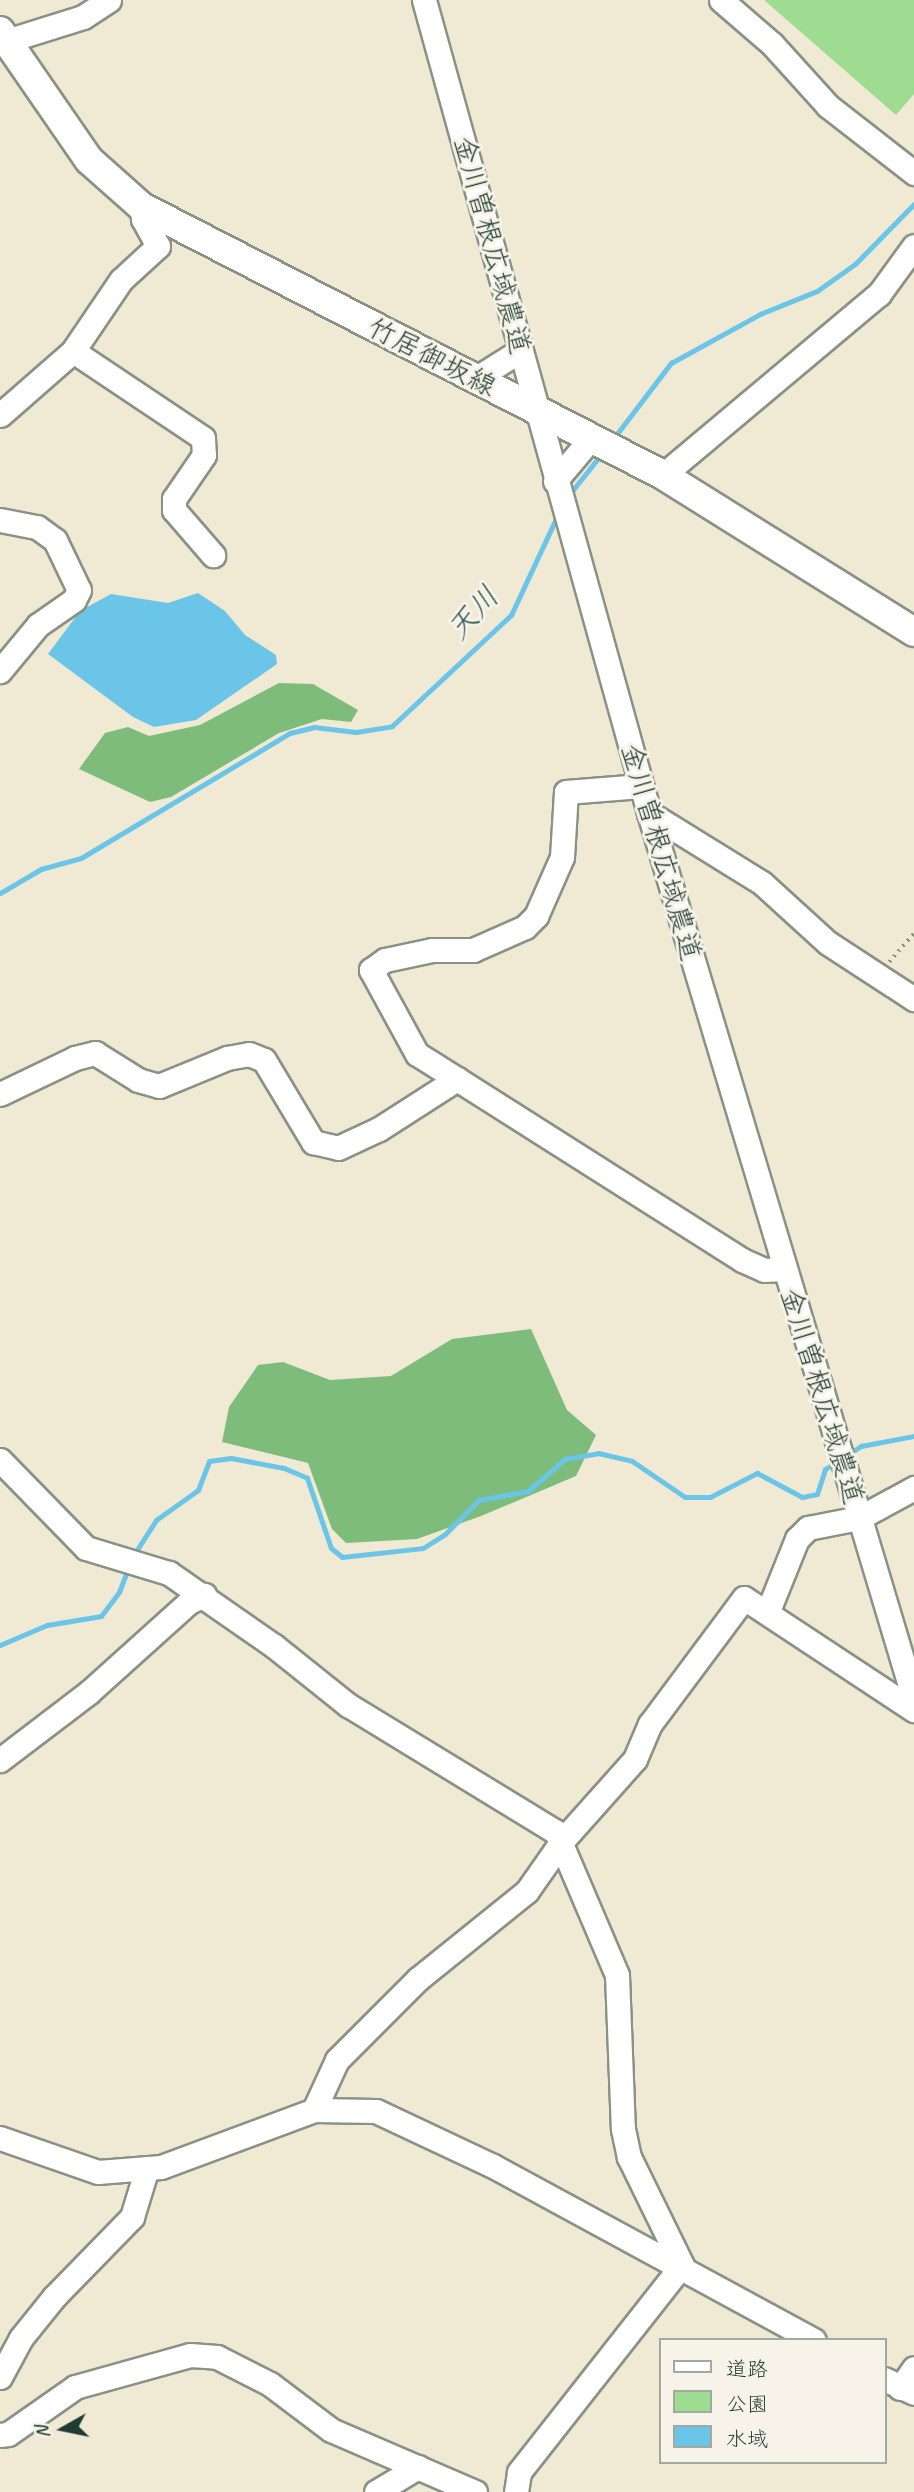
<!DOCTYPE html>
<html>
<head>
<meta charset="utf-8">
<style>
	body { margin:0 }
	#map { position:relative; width:914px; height:2492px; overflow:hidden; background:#f0e9d3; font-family:Caveat,"Klee One",sans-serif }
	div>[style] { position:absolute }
	.green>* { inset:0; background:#9edc91 }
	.forest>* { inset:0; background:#7ebc7b }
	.water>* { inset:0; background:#6bc5e8 }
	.stream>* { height:5px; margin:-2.5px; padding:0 2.5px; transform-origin:2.5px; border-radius:2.5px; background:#6bc5e8 }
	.path>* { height:3.5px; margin-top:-1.75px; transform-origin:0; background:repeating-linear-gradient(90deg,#889384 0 2px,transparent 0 7px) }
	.roads { filter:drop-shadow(2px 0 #889384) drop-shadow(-2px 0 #889384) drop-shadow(0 2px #889384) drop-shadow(0 -2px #889384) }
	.minor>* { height:23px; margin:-11.5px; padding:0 11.5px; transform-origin:11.5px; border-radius:11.5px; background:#fff }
	.major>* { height:28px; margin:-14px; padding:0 14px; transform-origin:14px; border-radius:14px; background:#fff }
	span { translate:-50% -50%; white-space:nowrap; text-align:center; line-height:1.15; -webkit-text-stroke:6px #f7f3e8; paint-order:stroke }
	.street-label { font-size:28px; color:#1f3d34 }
	.water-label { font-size:30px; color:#2e5858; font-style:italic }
	.legend { position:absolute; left:659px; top:2338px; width:228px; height:126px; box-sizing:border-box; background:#f7f3e8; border:2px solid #a1aaa0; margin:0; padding:9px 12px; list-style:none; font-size:21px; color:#1f3d34 }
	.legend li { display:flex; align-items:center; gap:14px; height:35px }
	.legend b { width:35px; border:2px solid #a1aaa0 }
	.north { position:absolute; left:28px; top:2394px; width:70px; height:70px; -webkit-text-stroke:5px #f7f3e8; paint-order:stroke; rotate:261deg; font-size:19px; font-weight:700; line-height:28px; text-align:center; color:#1f3d34 }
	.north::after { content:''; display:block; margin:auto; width:24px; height:32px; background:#1f3d34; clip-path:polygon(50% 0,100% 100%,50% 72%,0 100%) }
</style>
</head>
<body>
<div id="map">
	<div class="green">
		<div style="clip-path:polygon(764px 0,914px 0,914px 94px,896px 115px)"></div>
	</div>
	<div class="forest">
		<div style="clip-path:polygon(279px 683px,313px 684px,358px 710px,351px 722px,322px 719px,279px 733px,171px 797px,150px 802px,79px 769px,105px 733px,128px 727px,149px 736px,200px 725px)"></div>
		<div style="clip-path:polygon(531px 1329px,567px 1410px,596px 1435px,576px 1476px,481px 1516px,417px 1539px,346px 1543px,332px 1529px,308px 1463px,222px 1442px,229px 1407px,258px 1365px,283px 1362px,330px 1380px,391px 1376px,452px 1339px)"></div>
	</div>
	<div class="water">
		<div style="clip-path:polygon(198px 593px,225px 611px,245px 635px,276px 655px,277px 664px,196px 720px,154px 727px,133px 717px,48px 654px,80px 611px,111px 594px,168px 603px)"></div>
	</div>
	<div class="stream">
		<div style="left:613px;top:439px;width:96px;rotate:-52.7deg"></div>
		<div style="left:671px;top:363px;width:102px;rotate:-28.8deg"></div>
		<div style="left:760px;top:314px;width:61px;rotate:-22deg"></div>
		<div style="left:817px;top:291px;width:47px;rotate:-35.4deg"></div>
		<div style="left:855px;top:264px;width:84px;rotate:-45.5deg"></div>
		<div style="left:568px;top:496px;width:56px;rotate:-51.5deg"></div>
		<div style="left:0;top:893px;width:48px;rotate:-30.3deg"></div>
		<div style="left:41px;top:869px;width:41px;rotate:-15.4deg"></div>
		<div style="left:81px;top:858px;width:244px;rotate:-30.9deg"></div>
		<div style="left:290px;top:733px;width:25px;rotate:-14deg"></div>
		<div style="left:314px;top:727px;width:42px;rotate:6.8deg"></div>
		<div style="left:356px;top:732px;width:36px;rotate:-9deg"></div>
		<div style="left:392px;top:726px;width:163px;rotate:-43deg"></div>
		<div style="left:511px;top:615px;width:111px;rotate:-65deg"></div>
		<div style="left:847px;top:1455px;width:17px;rotate:-33deg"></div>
		<div style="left:861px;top:1446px;width:54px;rotate:-10.7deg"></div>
		<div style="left:133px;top:1556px;width:43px;rotate:-57.4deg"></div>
		<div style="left:156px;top:1520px;width:52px;rotate:-35.5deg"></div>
		<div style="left:198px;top:1490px;width:31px;rotate:-69deg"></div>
		<div style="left:209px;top:1461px;width:22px;rotate:-8deg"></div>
		<div style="left:231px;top:1458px;width:54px;rotate:10.7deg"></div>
		<div style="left:284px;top:1468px;width:25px;rotate:23deg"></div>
		<div style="left:307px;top:1478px;width:74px;rotate:71.1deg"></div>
		<div style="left:331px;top:1548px;width:14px;rotate:39deg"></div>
		<div style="left:342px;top:1557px;width:81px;rotate:-6.3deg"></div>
		<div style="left:423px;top:1548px;width:26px;rotate:-32deg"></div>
		<div style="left:445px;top:1534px;width:48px;rotate:-45deg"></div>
		<div style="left:479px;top:1500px;width:50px;rotate:-10.4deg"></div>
		<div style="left:528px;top:1491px;width:49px;rotate:-40.9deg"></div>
		<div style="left:565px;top:1459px;width:34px;rotate:-10deg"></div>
		<div style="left:598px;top:1453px;width:35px;rotate:13deg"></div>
		<div style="left:632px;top:1461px;width:64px;rotate:34.2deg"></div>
		<div style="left:685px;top:1497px;width:25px"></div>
		<div style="left:710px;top:1497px;width:53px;rotate:-27.1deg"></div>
		<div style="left:757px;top:1473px;width:51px;rotate:28.1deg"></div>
		<div style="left:802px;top:1497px;width:15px;rotate:-11deg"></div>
		<div style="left:817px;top:1494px;width:26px;rotate:-72deg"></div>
		<div style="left:825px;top:1469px;width:13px;rotate:-32deg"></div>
		<div style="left:0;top:1645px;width:51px;rotate:-23.1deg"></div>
		<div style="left:47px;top:1625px;width:55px;rotate:-9.5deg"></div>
		<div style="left:101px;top:1616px;width:30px;rotate:-53deg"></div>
		<div style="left:119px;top:1592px;width:26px;rotate:-69deg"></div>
	</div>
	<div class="path">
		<div style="left:889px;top:962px;width:38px;rotate:-49deg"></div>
	</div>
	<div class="roads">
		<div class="minor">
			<div style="left:424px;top:0;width:844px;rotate:74.53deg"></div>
			<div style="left:649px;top:813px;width:925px;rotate:73.35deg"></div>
			<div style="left:721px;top:0;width:67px;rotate:40.8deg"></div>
			<div style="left:772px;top:44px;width:84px;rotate:47.9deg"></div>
			<div style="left:828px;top:106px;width:109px;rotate:37.9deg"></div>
			<div style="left:0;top:43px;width:87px;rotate:-17.4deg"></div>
			<div style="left:83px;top:17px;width:31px;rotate:-33deg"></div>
			<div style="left:142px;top:207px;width:12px;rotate:85deg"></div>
			<div style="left:143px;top:219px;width:31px;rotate:61deg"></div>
			<div style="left:158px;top:246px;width:50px;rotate:137.4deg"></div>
			<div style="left:121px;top:280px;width:86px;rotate:124.1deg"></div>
			<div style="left:73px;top:351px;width:156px;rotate:33.8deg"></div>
			<div style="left:203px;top:438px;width:17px;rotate:87deg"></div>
			<div style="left:204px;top:455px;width:53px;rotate:124.3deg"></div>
			<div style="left:174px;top:499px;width:11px;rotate:90deg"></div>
			<div style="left:174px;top:510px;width:60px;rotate:49.1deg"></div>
			<div style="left:475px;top:379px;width:54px;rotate:-32.2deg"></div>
			<div style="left:0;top:415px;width:97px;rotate:-41.2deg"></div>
			<div style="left:663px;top:475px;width:282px;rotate:-40deg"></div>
			<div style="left:879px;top:294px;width:59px;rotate:-53.9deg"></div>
			<div style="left:555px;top:481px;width:57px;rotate:-49.9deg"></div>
			<div style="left:0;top:520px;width:38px;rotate:11deg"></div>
			<div style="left:37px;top:527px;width:22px;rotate:36deg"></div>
			<div style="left:55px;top:540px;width:55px;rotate:64.4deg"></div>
			<div style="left:79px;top:590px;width:11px;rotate:117deg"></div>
			<div style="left:74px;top:600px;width:44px;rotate:145.2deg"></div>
			<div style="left:38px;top:625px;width:60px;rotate:129.6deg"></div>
			<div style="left:649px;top:813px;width:133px;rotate:31.8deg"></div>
			<div style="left:762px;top:883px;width:89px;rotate:42.3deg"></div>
			<div style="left:828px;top:943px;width:103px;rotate:33.1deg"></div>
			<div style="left:457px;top:1079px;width:47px;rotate:-148deg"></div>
			<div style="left:417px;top:1054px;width:96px;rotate:-118.7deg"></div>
			<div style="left:371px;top:970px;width:17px;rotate:-36deg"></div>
			<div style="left:385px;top:960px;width:48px;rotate:-12deg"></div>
			<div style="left:432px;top:950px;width:41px"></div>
			<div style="left:473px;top:950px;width:57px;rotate:-23.9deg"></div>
			<div style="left:525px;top:927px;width:16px;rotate:-45deg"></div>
			<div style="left:536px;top:916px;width:64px;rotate:-66.2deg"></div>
			<div style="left:562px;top:857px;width:65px;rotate:-86.5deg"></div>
			<div style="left:566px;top:792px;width:75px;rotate:-4.6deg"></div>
			<div style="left:0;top:1094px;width:83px;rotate:-25.6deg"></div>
			<div style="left:75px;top:1058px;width:21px;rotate:-14deg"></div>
			<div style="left:95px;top:1053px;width:51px;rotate:32.1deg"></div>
			<div style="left:138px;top:1080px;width:22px;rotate:16deg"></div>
			<div style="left:159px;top:1086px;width:74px;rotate:-22.4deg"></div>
			<div style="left:227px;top:1058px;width:22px;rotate:-10deg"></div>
			<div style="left:249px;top:1054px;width:16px;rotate:22deg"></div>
			<div style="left:264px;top:1060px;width:96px;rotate:59.1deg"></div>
			<div style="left:313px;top:1142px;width:26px;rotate:13deg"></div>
			<div style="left:338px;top:1148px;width:45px;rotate:-24.9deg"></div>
			<div style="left:379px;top:1129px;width:93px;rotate:-32.7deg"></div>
			<div style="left:457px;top:1079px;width:338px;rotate:32.4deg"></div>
			<div style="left:742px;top:1260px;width:24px;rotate:24deg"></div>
			<div style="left:764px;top:1270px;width:19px;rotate:-3deg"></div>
			<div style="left:0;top:1460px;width:123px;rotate:45.7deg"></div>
			<div style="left:86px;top:1548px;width:87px;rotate:16.8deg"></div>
			<div style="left:169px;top:1573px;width:128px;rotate:34.8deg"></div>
			<div style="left:274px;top:1646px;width:95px;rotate:38.6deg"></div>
			<div style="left:348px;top:1705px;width:244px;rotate:31.4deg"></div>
			<div style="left:556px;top:1832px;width:155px;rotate:66.9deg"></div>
			<div style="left:617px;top:1975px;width:154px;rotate:87.8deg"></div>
			<div style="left:623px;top:2129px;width:29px;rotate:78deg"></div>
			<div style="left:629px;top:2157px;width:120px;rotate:63.9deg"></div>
			<div style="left:768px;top:1611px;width:78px;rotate:-68.1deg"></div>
			<div style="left:797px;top:1539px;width:16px;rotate:-45deg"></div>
			<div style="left:808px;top:1528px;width:52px;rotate:-11.1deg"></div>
			<div style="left:859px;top:1518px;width:63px;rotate:-28.6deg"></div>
			<div style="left:0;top:1760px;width:111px;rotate:-37.3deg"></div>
			<div style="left:88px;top:1693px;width:136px;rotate:-42deg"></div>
			<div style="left:189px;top:1602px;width:17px;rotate:-25deg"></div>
			<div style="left:314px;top:2110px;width:55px;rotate:-65.3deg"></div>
			<div style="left:337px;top:2060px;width:115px;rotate:-45deg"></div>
			<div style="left:418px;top:1979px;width:140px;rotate:-38.9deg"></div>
			<div style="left:527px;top:1891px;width:61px;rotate:-55deg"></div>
			<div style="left:562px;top:1841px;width:110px;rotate:-48.3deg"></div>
			<div style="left:635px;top:1759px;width:38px;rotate:-67deg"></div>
			<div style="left:650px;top:1724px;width:157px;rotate:-53.3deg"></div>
			<div style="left:744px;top:1598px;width:204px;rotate:33.4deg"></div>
			<div style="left:0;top:2138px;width:104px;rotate:19.1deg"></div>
			<div style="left:98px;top:2172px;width:63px;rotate:-4.5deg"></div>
			<div style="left:161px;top:2167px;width:163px;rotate:-20.4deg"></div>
			<div style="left:314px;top:2110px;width:62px;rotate:0.9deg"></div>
			<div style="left:376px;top:2111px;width:129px;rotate:25.2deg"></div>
			<div style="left:493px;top:2166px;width:365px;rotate:28.5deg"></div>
			<div style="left:0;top:2377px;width:44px;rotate:-61.7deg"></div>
			<div style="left:21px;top:2338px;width:53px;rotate:-51.2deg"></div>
			<div style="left:54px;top:2297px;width:112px;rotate:-45.7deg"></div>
			<div style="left:132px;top:2217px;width:51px;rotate:-73deg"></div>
			<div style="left:884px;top:2379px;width:33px;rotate:25deg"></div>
			<div style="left:900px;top:2388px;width:24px;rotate:-55deg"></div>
			<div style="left:0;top:2435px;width:8px;rotate:-7deg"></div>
			<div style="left:8px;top:2434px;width:82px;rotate:-35deg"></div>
			<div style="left:75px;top:2387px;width:119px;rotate:-15.5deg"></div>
			<div style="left:190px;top:2355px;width:27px;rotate:4deg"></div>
			<div style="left:217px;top:2357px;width:59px;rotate:27deg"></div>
			<div style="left:270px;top:2384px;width:76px;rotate:37deg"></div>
			<div style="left:331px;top:2430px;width:157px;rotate:23.3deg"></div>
			<div style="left:376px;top:2492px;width:49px;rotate:-30.8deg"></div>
			<div style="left:516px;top:2492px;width:20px;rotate:-81deg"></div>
			<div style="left:519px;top:2472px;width:263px;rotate:-51.8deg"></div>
		</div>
		<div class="major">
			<div style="left:0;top:31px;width:157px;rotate:55.4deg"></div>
			<div style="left:89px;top:160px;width:71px;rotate:41.6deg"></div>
			<div style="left:142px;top:207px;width:586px;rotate:27.22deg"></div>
			<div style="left:663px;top:475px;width:296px;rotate:32deg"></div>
		</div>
	</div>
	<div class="street-label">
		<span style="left:492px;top:245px;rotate:75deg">金川曽根広域農道</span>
		<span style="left:432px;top:357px;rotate:27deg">竹居御坂線</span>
		<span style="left:661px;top:852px;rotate:74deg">金川曽根広域農道</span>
		<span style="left:822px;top:1396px;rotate:73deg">金川曽根広域農道</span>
	</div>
	<div class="water-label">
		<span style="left:473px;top:613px;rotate:-48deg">天川</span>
	</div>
	<ul class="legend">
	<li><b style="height:9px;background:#fff"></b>道路</li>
	<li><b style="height:19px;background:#9edc91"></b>公園</li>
	<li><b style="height:19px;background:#6bc5e8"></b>水域</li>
	</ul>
	<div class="north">N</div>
</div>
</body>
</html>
